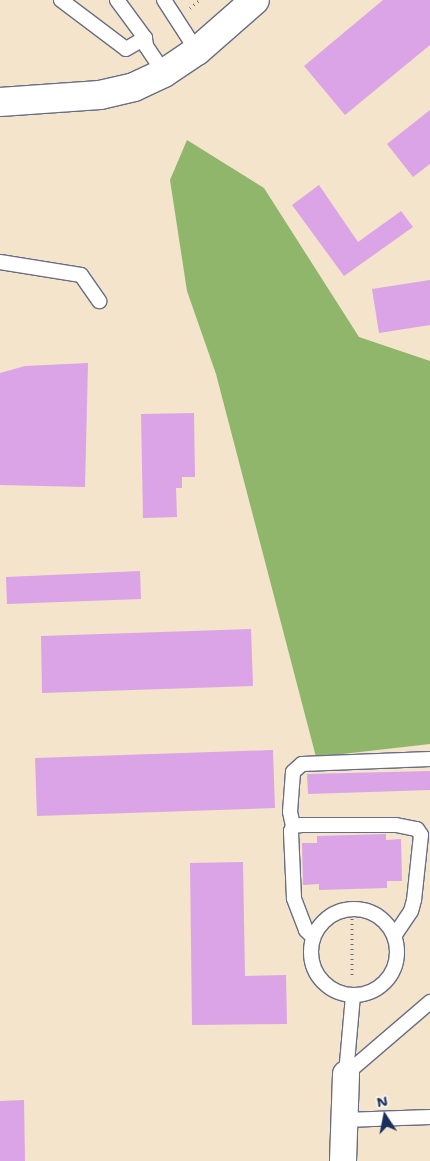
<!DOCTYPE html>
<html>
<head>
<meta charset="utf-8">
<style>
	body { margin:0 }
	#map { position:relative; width:430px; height:1161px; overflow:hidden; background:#f3e4cb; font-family:"Shantell Sans",sans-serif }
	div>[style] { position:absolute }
	.forest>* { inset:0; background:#90b66c }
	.building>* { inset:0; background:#dba4e6 }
	.path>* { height:3px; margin-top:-1.5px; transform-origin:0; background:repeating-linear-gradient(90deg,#676e84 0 1px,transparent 0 5px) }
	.roads { filter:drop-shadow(1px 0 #676e84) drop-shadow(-1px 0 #676e84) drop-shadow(0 1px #676e84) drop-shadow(0 -1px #676e84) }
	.lane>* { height:14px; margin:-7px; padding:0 7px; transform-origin:7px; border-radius:7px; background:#fff }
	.lane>.ring { margin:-7px; padding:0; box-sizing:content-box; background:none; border:14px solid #fff; border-radius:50% }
	.street>* { height:26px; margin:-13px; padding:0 13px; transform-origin:13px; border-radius:13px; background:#fff }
	.secondary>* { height:28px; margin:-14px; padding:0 14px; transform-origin:14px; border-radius:14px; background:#fff }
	span { translate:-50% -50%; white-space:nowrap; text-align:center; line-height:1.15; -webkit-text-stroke:5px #f7f3e8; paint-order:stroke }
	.north { position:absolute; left:360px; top:1091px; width:50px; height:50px; -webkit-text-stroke:4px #f7f3e8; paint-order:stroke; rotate:349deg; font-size:14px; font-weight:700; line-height:20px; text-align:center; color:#1b2f5e }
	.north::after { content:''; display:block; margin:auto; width:18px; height:22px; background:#1b2f5e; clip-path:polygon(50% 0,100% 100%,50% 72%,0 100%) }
</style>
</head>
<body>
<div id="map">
	<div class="forest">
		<div style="clip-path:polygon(187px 140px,264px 188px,359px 337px,430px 361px,430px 744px,316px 757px,216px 374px,187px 291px,170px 180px)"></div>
	</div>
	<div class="building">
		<div style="clip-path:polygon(383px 0,430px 0,430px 45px,345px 115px,304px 66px)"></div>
		<div style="clip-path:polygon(430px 110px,430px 164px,413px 177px,387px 144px)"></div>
		<div style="clip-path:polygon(319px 185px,358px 242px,401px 211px,413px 227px,344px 276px,292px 205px)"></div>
		<div style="clip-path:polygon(430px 280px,430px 325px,379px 333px,372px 289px)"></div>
		<div style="clip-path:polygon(88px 363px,85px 487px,0 485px,0 373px,25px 366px)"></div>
		<div style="clip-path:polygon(194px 413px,195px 477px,182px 477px,182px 488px,176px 488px,177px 517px,143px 518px,141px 414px)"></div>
		<div style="clip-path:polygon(140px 571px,141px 599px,7px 604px,6px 577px)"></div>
		<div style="clip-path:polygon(251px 629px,253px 686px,42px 693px,41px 636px)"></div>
		<div style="clip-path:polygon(273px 750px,275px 808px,37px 816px,35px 758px)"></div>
		<div style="clip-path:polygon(430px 771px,430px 790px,308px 794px,307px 774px)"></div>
		<div style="clip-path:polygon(386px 834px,386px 840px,401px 839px,402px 881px,387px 881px,387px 888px,319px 890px,319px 884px,303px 885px,302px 843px,317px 843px,317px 836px)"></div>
		<div style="clip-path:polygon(243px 862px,245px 976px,286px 975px,287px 1024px,192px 1025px,190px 863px)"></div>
		<div style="clip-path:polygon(24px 1100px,25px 1161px,0 1161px,0 1101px)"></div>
	</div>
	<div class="path">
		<div style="left:190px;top:8px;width:13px;rotate:-39deg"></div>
		<div style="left:352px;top:908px;width:69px;rotate:90deg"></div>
	</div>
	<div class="roads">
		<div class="lane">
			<div style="left:61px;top:0;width:81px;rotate:37deg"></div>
			<div style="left:126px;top:49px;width:22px;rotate:-30deg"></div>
			<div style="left:117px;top:0;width:47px;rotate:53.6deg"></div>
			<div style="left:145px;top:38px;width:8px;rotate:83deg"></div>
			<div style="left:146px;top:46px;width:32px;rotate:56deg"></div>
			<div style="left:164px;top:0;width:61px;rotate:57.1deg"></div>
			<div style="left:0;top:262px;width:82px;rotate:9.1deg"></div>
			<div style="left:81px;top:275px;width:32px;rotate:55deg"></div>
			<div style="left:293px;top:826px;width:14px;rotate:-102deg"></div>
			<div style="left:290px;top:812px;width:40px;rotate:-85.7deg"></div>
			<div style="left:293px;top:772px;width:12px;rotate:-42deg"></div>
			<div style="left:302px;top:764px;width:128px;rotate:-2.2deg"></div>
			<div class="ring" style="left:311px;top:909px;width:72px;height:72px"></div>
			<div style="left:313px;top:937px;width:10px;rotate:-135deg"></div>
			<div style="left:306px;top:930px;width:34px;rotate:-111deg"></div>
			<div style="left:294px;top:898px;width:67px;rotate:-92.6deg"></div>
			<div style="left:291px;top:831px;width:5px;rotate:-68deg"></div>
			<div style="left:293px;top:826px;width:9px;rotate:-6deg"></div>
			<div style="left:302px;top:825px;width:94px"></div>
			<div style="left:396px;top:825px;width:21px;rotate:11deg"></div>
			<div style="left:417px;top:829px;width:7px;rotate:56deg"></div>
			<div style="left:421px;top:835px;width:65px;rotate:96.1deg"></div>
			<div style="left:414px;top:900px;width:11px;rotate:105deg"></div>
			<div style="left:411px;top:911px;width:29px;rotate:124deg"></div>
			<div style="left:346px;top:1074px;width:111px;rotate:-40.6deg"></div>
			<div style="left:346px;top:1074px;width:79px;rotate:-84.9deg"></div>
			<div style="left:344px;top:1120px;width:86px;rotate:-2deg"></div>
		</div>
		<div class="street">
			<div style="left:343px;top:1161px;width:87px;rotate:-88deg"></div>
		</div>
		<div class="secondary">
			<div style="left:0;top:102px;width:100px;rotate:-4deg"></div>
			<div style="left:100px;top:95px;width:35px;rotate:-13deg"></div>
			<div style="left:134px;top:87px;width:33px;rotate:-25deg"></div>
			<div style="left:164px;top:73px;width:40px;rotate:-34deg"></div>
			<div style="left:197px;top:51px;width:77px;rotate:-41.3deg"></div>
		</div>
	</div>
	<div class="north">N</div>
</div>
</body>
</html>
